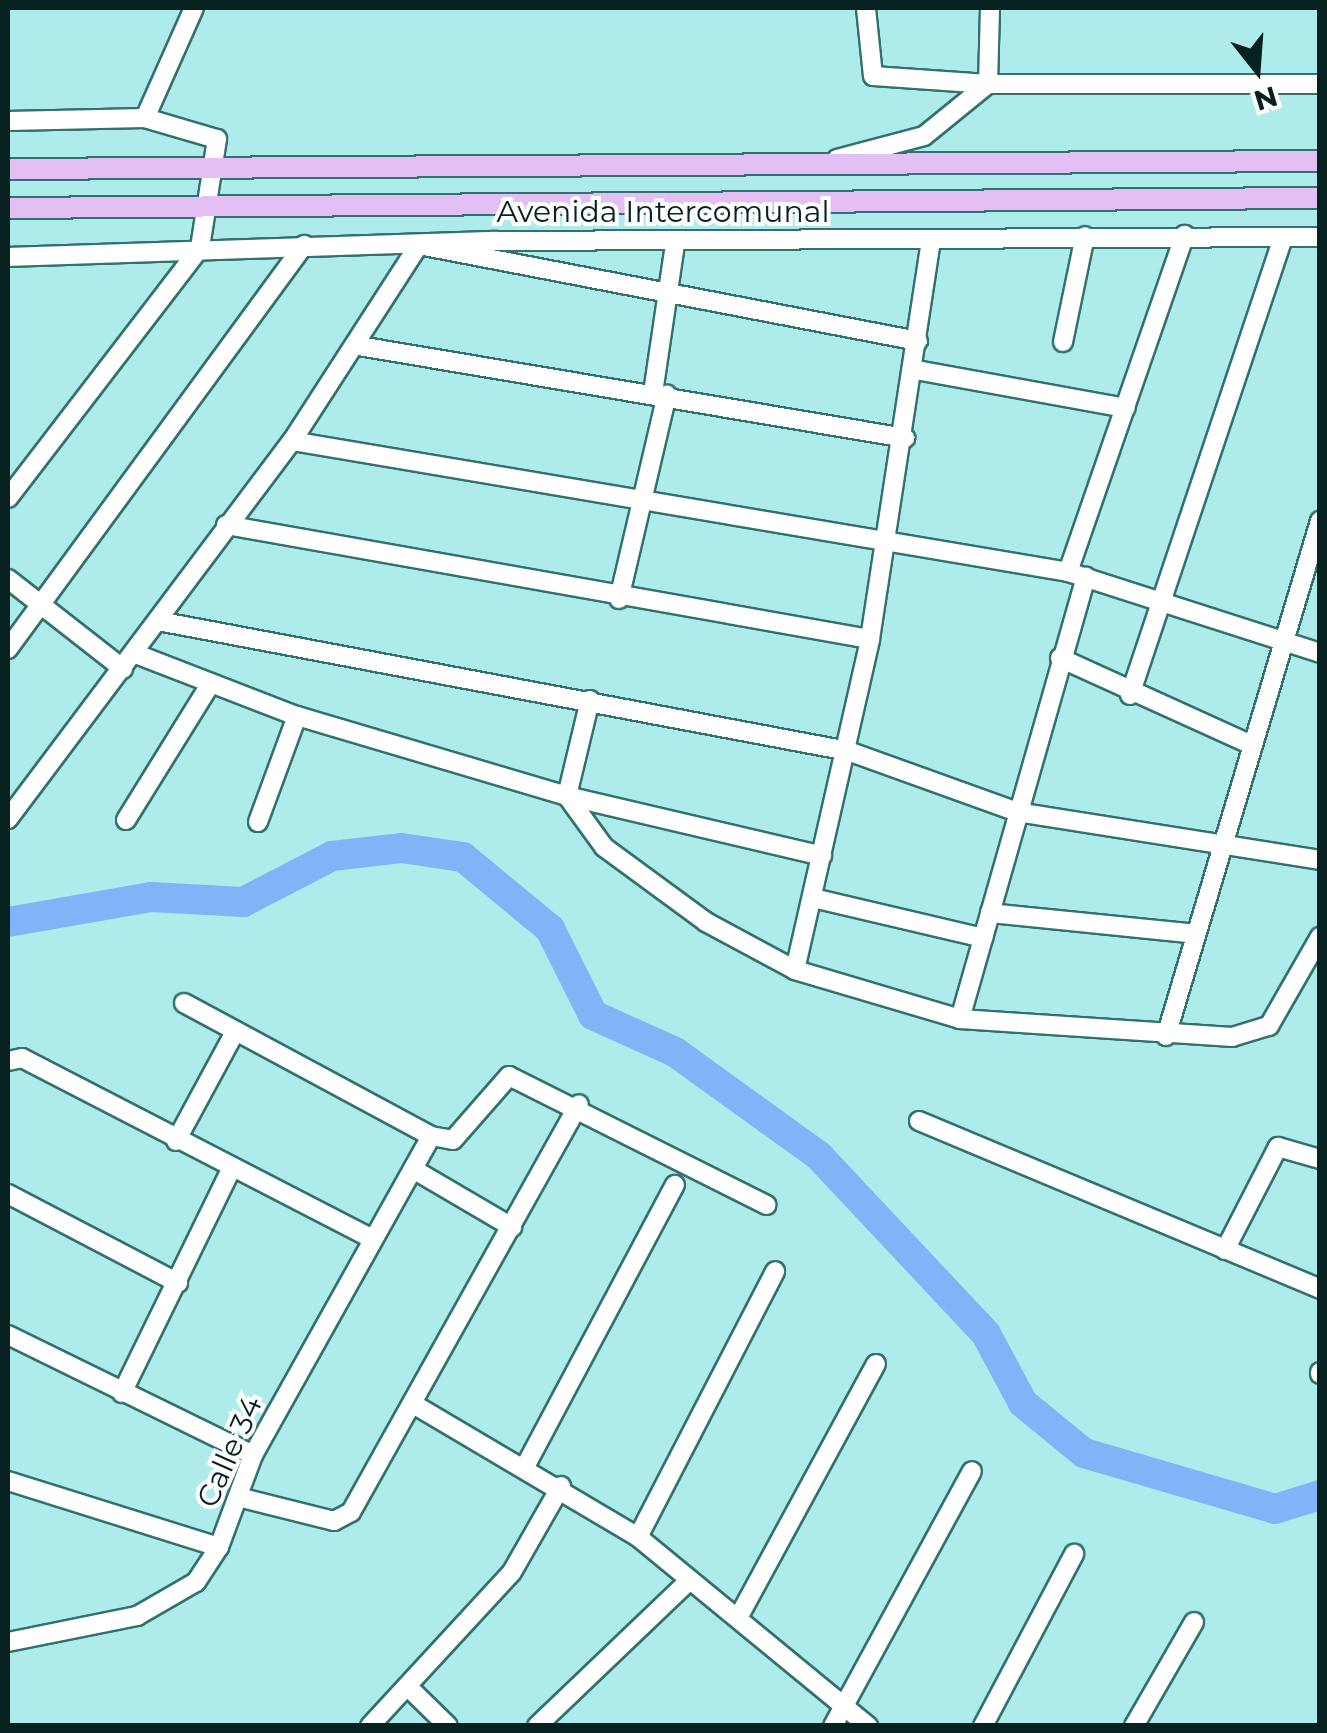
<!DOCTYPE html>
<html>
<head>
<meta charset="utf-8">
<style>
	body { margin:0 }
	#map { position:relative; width:1327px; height:1733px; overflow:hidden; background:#adeceb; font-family:Montserrat,sans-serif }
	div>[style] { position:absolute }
	.river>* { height:30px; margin:-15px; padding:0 15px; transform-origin:15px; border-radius:15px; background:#80b4f7 }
	.roads { filter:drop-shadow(2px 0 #337070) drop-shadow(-2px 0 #337070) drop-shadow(0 2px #337070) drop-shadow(0 -2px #337070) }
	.minor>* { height:18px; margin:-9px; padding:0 9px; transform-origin:9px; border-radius:9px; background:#fff }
	.major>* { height:20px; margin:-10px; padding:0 10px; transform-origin:10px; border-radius:10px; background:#e3bff3 }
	span { translate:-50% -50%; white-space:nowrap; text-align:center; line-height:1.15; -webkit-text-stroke:8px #fff; paint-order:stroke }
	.street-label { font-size:30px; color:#072121 }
	.frame { position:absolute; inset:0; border:10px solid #072121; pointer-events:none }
	.north { position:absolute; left:1207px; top:20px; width:100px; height:100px; -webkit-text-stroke:8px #fff; paint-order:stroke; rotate:163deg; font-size:28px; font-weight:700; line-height:40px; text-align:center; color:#072121 }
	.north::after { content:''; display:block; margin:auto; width:35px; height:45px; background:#072121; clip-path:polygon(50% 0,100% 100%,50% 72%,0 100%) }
</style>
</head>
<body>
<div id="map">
	<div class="river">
		<div style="left:8px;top:922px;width:145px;rotate:-9.9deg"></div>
		<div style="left:151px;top:897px;width:92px;rotate:3.1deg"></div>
		<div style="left:243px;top:902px;width:100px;rotate:-27.3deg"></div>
		<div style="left:332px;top:856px;width:69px;rotate:-6.6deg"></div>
		<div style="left:401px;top:848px;width:63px;rotate:8.3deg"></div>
		<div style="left:463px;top:857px;width:113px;rotate:39.6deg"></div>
		<div style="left:550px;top:929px;width:96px;rotate:63.4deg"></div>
		<div style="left:593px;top:1015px;width:90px;rotate:24.3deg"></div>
		<div style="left:675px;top:1052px;width:178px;rotate:35.8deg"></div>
		<div style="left:819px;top:1156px;width:244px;rotate:46.8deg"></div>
		<div style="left:986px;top:1334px;width:78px;rotate:61.8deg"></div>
		<div style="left:1023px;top:1403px;width:79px;rotate:39.3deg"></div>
		<div style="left:1084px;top:1453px;width:199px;rotate:16.3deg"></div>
		<div style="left:1275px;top:1509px;width:47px;rotate:-17.3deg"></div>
	</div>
	<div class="roads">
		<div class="minor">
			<div style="left:990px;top:8px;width:76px;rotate:91.5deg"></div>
			<div style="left:988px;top:84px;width:332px"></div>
			<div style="left:145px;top:118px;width:120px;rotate:-66deg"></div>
			<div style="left:8px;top:121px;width:137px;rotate:-1.3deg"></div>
			<div style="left:145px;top:118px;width:75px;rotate:16.3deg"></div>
			<div style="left:217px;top:139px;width:110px;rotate:98.9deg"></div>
			<div style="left:200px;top:248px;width:315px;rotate:127.5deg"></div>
			<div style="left:837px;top:159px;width:90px;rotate:-14.8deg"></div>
			<div style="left:924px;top:136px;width:82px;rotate:-39.1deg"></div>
			<div style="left:988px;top:84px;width:115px;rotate:-176deg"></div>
			<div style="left:873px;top:76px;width:68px;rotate:-95.9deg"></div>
			<div style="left:8px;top:257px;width:487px;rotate:-1.9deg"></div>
			<div style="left:495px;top:241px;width:825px;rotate:-0.28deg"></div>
			<div style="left:1063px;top:342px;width:108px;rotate:-78.3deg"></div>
			<div style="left:359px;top:346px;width:554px;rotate:9.56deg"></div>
			<div style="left:916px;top:370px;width:213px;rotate:10.3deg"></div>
			<div style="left:653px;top:393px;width:151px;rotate:-81.6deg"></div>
			<div style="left:292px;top:441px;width:787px;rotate:9.58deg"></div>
			<div style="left:1068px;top:572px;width:265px;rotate:17.8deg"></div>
			<div style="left:226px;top:525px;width:654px;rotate:10.04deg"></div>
			<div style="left:1068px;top:572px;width:357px;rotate:-70.9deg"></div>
			<div style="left:8px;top:579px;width:146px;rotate:38deg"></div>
			<div style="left:619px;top:599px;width:210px;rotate:-76.8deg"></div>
			<div style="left:158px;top:621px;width:702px;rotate:10.67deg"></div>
			<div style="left:848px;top:751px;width:180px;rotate:19.8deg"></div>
			<div style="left:1017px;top:812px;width:307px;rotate:9deg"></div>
			<div style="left:8px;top:649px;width:501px;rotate:-53.77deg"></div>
			<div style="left:136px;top:654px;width:173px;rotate:21.1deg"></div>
			<div style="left:297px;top:716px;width:282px;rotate:16.5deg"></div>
			<div style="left:567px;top:796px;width:262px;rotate:13.2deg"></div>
			<div style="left:1060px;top:658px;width:209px;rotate:24.4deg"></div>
			<div style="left:1130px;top:695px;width:482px;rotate:-71.5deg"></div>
			<div style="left:590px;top:700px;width:99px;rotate:103.5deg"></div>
			<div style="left:567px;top:796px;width:63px;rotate:54deg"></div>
			<div style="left:604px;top:847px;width:127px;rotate:36.3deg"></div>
			<div style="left:706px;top:922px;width:101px;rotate:28.3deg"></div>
			<div style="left:795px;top:970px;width:172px;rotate:16.5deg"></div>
			<div style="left:960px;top:1019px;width:273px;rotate:3.8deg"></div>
			<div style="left:1232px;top:1037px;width:39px;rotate:-17deg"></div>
			<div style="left:1269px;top:1026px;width:103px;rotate:-60.2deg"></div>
			<div style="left:8px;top:819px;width:473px;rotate:-53.1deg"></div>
			<div style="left:292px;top:441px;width:234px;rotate:-57.1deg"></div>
			<div style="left:419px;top:245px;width:508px;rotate:10.89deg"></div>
			<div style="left:126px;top:820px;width:161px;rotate:-58.2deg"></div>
			<div style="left:258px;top:822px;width:113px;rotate:-69.8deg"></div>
			<div style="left:813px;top:898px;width:175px;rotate:13.2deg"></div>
			<div style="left:990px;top:913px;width:207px;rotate:5.8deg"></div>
			<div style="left:795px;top:970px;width:339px;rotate:-77.2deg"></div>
			<div style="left:870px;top:639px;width:404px;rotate:-81.3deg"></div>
			<div style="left:184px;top:1003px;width:281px;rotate:28.3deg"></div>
			<div style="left:960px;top:1019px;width:460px;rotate:-74.1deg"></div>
			<div style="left:1166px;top:1036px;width:538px;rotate:-73.35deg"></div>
			<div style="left:8px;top:1061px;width:14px;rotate:-12deg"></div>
			<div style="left:22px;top:1058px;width:393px;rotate:27.3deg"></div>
			<div style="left:919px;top:1121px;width:435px;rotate:22.7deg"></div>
			<div style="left:176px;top:1141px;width:124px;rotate:-61.6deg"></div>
			<div style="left:413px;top:1169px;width:115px;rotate:30.4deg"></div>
			<div style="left:8px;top:1194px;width:192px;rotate:27.6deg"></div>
			<div style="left:1225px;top:1250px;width:116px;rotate:-62.8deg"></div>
			<div style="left:1278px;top:1147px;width:44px;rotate:15.9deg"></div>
			<div style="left:8px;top:1335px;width:273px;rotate:26.1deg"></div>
			<div style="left:1320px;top:1372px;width:2px;rotate:90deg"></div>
			<div style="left:122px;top:1393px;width:248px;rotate:-64deg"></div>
			<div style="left:415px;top:1405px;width:259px;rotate:30.6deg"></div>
			<div style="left:638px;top:1537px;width:298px;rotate:39.4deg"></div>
			<div style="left:527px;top:1463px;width:315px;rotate:-62deg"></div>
			<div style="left:8px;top:1481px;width:221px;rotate:17.4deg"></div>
			<div style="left:238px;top:1497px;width:99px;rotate:14deg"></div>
			<div style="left:334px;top:1521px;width:19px;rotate:-28deg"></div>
			<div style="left:351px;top:1512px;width:467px;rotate:-60.8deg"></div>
			<div style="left:638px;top:1537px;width:299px;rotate:-62.7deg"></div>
			<div style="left:738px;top:1618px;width:289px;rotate:-61.5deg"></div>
			<div style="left:8px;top:1642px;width:132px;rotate:-11.4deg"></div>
			<div style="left:137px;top:1616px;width:68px;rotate:-30deg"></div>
			<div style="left:196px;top:1582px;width:42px;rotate:-56.7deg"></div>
			<div style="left:219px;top:1547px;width:98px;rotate:-69.7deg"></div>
			<div style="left:253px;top:1455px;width:365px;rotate:-60.8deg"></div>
			<div style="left:431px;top:1136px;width:22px;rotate:10deg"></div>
			<div style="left:453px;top:1140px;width:85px;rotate:-48.8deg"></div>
			<div style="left:509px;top:1076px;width:288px;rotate:26.6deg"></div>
			<div style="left:407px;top:1686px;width:57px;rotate:44.3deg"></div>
			<div style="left:370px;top:1726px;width:209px;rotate:-47.3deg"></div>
			<div style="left:512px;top:1572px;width:99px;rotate:-60.3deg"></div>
			<div style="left:537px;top:1726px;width:211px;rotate:-43.7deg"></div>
			<div style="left:833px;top:1726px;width:290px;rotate:-61.4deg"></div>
			<div style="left:983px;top:1726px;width:195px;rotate:-62.1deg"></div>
			<div style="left:1134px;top:1726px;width:120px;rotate:-60deg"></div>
		</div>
		<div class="major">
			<div style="left:8px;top:169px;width:1312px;rotate:-0.35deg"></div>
			<div style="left:8px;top:208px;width:1312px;rotate:-0.44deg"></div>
		</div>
	</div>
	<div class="street-label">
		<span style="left:663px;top:212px">Avenida Intercomunal</span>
		<span style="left:230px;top:1452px;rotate:-66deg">Calle 34</span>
	</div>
	<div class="frame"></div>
	<div class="north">N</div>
</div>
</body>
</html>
